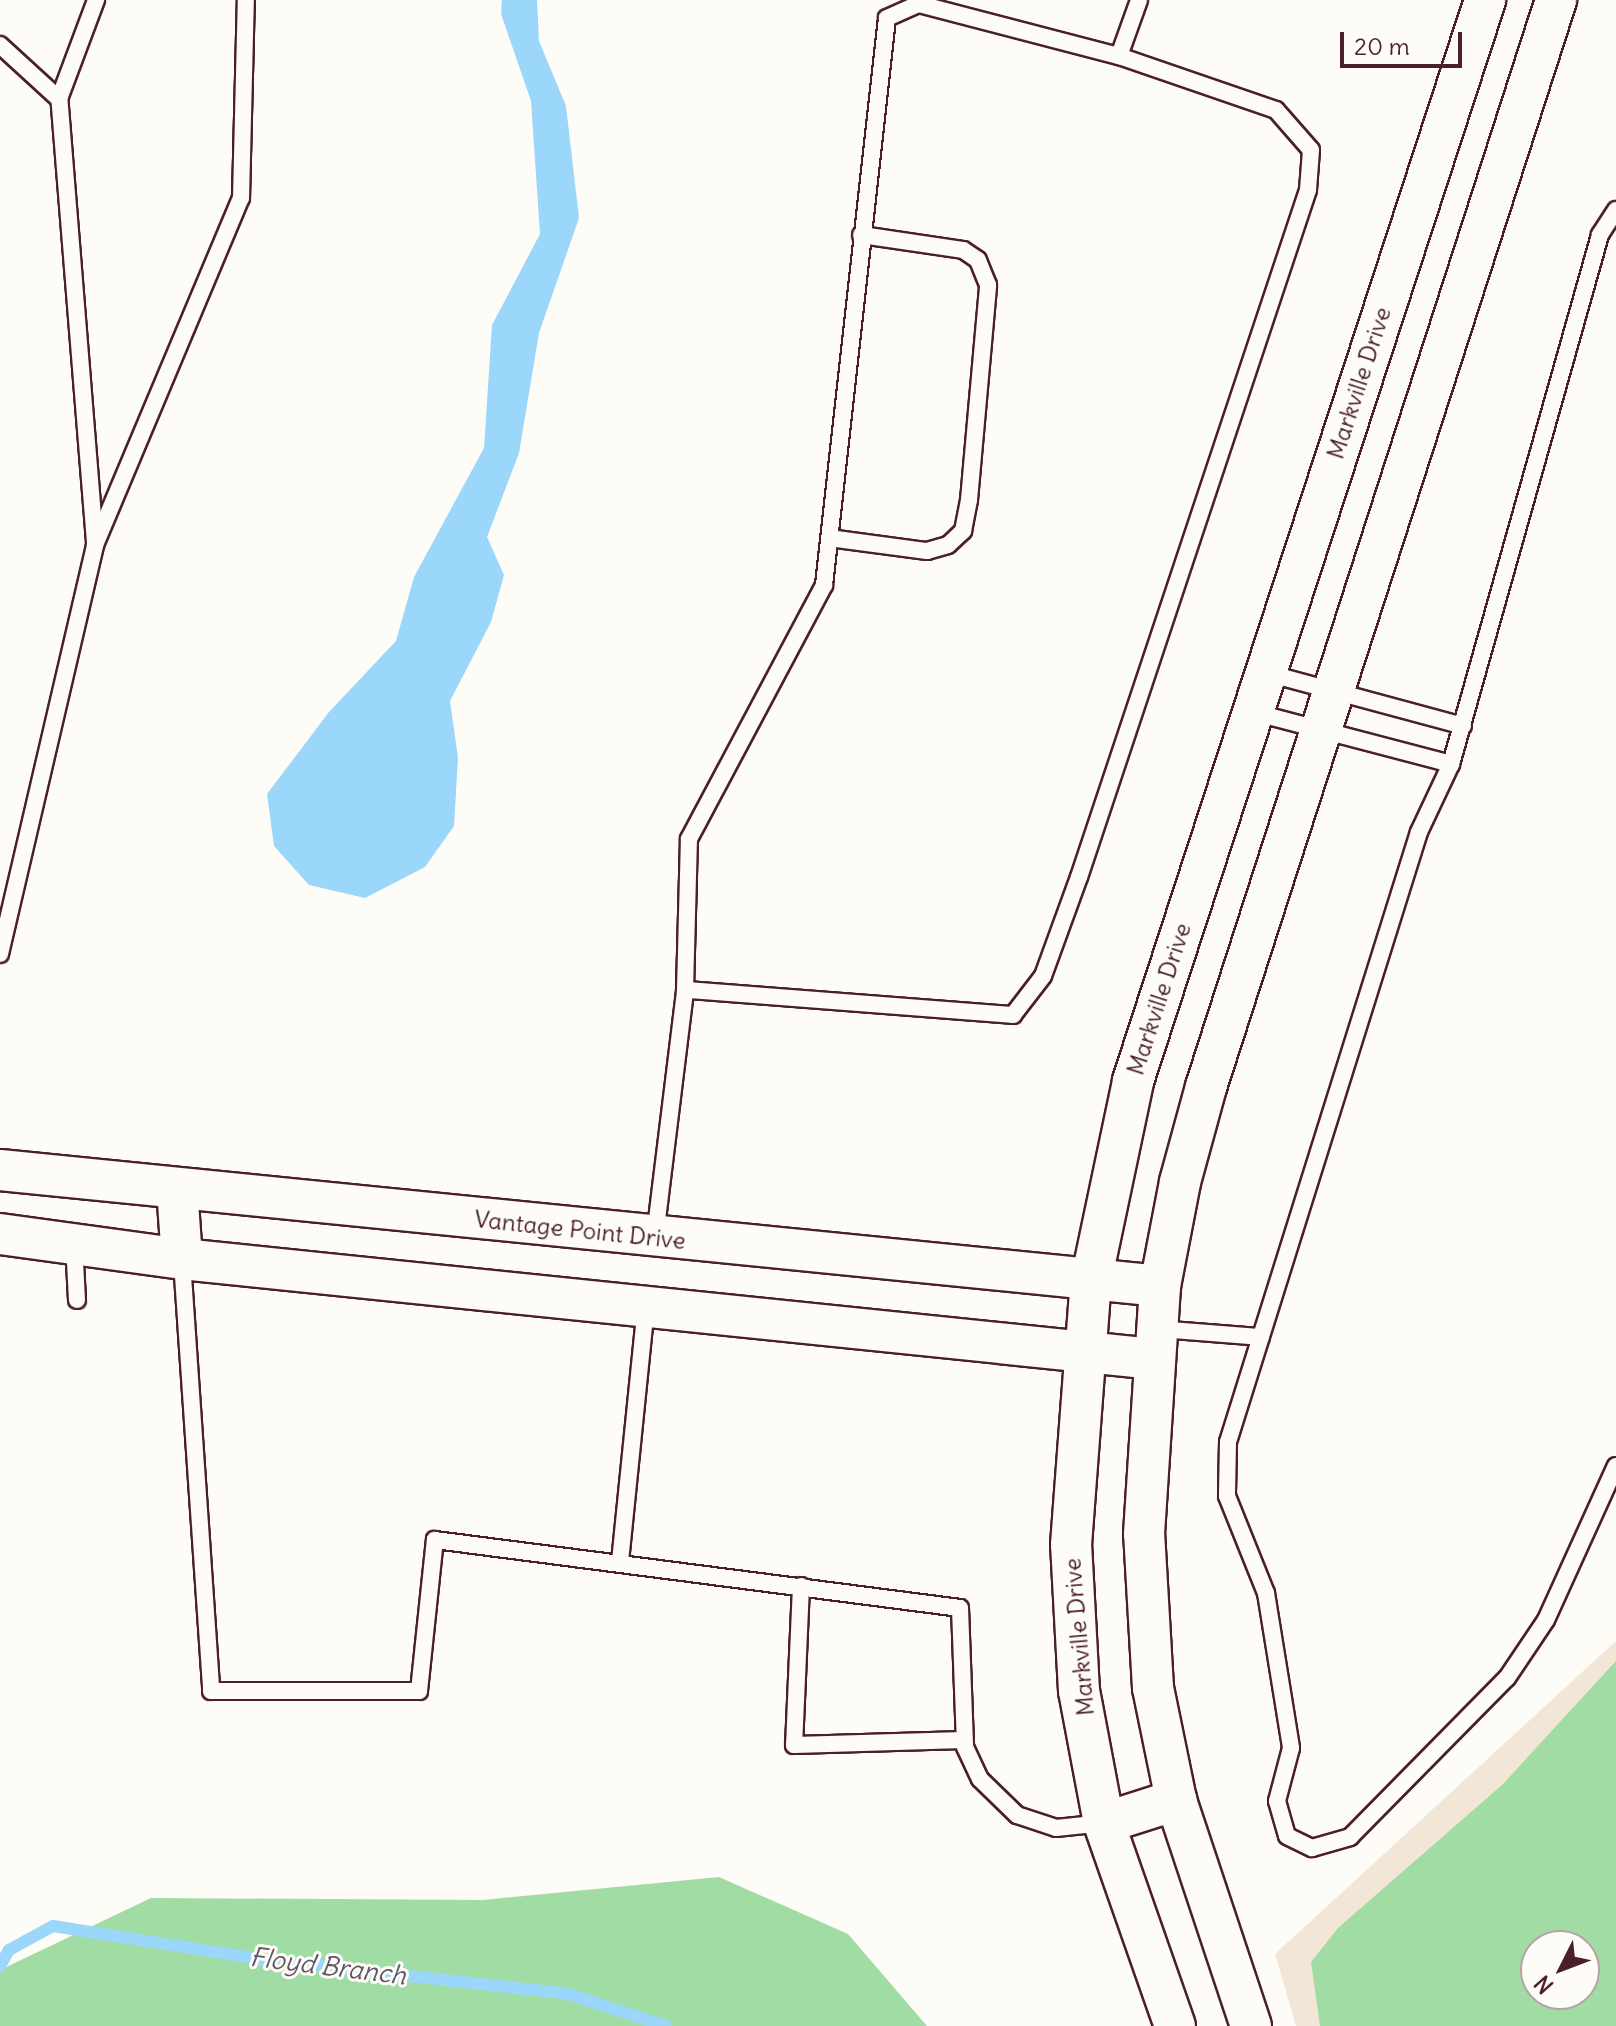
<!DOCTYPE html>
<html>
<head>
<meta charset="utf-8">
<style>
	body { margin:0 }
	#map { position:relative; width:1616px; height:2026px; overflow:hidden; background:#fdfcf7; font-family:Delius,sans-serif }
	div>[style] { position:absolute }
	.built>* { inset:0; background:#f2e6d7 }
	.green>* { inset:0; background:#a0dca3 }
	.water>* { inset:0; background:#9ad7fb }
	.stream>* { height:12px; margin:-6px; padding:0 6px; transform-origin:6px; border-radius:6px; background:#9ad7fb }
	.roads { filter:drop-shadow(2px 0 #4a1f2b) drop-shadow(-2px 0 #4a1f2b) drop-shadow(0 2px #4a1f2b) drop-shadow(0 -2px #4a1f2b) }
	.service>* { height:16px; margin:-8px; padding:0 8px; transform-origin:8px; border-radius:8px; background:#fdfcf7 }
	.tertiary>* { height:40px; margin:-20px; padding:0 20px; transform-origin:20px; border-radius:20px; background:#fdfcf7 }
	span { translate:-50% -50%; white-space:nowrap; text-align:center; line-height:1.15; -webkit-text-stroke:6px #fdfcf7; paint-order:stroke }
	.street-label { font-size:24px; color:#4a1f2b }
	.water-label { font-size:26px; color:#625669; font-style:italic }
	.north { position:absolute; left:1520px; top:1930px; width:80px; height:80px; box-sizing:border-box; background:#fdfcf7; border:2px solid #b5a4a5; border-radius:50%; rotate:228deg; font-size:22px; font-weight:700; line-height:32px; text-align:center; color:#4a1f2b }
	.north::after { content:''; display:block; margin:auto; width:28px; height:36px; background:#4a1f2b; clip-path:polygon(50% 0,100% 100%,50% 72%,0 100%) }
	.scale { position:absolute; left:1340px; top:32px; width:122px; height:36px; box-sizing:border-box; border:4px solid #4a1f2b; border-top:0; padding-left:10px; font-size:24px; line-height:28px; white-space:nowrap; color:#4a1f2b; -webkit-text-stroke:6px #fdfcf7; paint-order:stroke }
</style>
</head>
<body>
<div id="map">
	<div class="built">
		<div style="clip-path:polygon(evenodd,1616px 1641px,1616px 2026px,1296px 2026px,1275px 1954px,1616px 1641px,1536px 1946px,1584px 1946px,1584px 1994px,1536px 1994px,1536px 1946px)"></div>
	</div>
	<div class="green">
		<div style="clip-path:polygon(evenodd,1616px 1661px,1616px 2026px,1320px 2026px,1311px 1962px,1338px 1928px,1502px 1785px,1616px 1661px,1584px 1946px,1584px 1994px,1536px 1994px,1536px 1946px,1584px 1946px)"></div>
		<div style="clip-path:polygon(719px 1877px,848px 1934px,927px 2026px,0 2026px,0 1970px,151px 1898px,483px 1900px)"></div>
	</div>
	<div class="water">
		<div style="clip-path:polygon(502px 0,537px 0,539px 41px,566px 106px,579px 218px,539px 333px,519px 453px,487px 537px,504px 575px,491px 622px,450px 701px,458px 758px,454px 826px,425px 867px,365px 898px,309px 885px,274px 846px,267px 794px,329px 712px,396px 641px,414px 577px,484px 448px,492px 325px,540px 234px,531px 101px,501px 14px)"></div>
	</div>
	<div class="stream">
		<div style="left:0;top:1966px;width:18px;rotate:-61deg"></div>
		<div style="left:9px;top:1950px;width:50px;rotate:-28.6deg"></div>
		<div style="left:53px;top:1926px;width:208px;rotate:9.1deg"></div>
		<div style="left:258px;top:1959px;width:312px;rotate:6.4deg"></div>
		<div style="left:568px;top:1994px;width:103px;rotate:18.1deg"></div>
	</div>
	<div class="roads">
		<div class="service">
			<div style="left:919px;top:4px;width:207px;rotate:14.6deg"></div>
			<div style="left:1119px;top:56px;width:166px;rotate:19deg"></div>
			<div style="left:1276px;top:110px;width:53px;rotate:48.8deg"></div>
			<div style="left:1311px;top:150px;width:40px;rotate:94.3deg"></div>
			<div style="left:1308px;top:190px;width:724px;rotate:108.43deg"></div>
			<div style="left:1079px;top:877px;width:105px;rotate:110deg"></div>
			<div style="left:1043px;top:976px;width:49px;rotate:127.6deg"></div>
			<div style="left:1013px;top:1015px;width:329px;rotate:-175.6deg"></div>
			<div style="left:685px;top:990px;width:151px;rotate:-88.5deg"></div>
			<div style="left:689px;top:839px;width:288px;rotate:-62deg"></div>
			<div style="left:824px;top:585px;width:570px;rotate:-83.66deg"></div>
			<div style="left:887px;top:18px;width:35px;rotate:-24deg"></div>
			<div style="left:0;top:45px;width:80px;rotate:42.5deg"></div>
			<div style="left:1119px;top:56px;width:59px;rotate:-70.3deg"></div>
			<div style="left:1616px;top:210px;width:30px;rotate:123deg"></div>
			<div style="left:1600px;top:235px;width:550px;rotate:105.73deg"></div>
			<div style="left:1451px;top:764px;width:75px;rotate:115.2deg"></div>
			<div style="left:1419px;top:832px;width:639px;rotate:107.39deg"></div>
			<div style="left:1228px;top:1442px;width:54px;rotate:91.1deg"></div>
			<div style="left:1227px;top:1496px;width:105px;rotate:68.1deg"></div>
			<div style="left:1266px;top:1593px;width:157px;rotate:80.8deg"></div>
			<div style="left:1291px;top:1748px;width:55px;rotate:104.8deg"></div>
			<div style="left:1277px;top:1801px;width:36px;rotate:74deg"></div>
			<div style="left:1287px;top:1836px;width:28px;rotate:26deg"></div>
			<div style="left:1312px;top:1848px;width:40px;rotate:-16deg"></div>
			<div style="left:1350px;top:1837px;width:223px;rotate:-45.4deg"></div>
			<div style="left:1507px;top:1678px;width:70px;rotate:-56.1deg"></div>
			<div style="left:1546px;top:1620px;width:169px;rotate:-65.6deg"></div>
			<div style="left:829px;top:538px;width:99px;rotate:7.6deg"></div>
			<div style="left:927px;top:551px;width:22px;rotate:-16deg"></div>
			<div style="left:948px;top:545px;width:21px;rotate:-43deg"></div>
			<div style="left:963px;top:531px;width:32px;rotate:-79deg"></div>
			<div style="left:969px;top:500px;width:216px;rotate:-84.9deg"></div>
			<div style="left:988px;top:285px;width:27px;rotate:-112deg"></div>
			<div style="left:978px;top:260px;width:18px;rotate:-146deg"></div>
			<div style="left:963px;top:250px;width:103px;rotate:-171.6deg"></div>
			<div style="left:95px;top:542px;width:444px;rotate:-94.6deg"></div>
			<div style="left:59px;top:99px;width:106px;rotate:-69.5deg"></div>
			<div style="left:1267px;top:673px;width:203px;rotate:15.1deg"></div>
			<div style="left:1253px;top:712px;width:205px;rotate:14.7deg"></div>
			<div style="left:0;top:954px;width:420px;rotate:-76.9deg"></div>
			<div style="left:95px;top:545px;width:376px;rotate:-67.2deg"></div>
			<div style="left:241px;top:198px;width:198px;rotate:-88.6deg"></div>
			<div style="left:655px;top:1236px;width:248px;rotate:-83deg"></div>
			<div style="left:74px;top:1243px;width:57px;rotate:87deg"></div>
			<div style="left:182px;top:1261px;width:431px;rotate:86.1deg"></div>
			<div style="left:211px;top:1691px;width:208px"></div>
			<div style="left:419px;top:1691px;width:152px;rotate:-84deg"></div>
			<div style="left:435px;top:1540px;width:529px;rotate:7.38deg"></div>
			<div style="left:960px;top:1608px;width:139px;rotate:87.9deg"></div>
			<div style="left:965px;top:1747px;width:35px;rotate:65deg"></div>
			<div style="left:980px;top:1779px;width:52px;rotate:44.2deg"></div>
			<div style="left:1017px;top:1815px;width:41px;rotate:18.4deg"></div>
			<div style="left:1056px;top:1828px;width:48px;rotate:-5.9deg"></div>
			<div style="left:1159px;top:1329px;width:102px;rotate:4.5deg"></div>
			<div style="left:620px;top:1562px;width:256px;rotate:-84.2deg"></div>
			<div style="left:801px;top:1586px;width:159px;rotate:92.5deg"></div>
			<div style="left:794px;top:1745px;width:170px;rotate:-1.7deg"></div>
		</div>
		<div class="tertiary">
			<div style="left:0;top:1170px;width:1166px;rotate:5.71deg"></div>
			<div style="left:177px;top:1188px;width:71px;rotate:86deg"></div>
			<div style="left:0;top:1234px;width:184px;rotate:7.8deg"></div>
			<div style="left:182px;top:1259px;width:978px;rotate:5.87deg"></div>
			<div style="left:1104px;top:1823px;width:76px;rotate:-17.7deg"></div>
			<div style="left:1175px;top:2026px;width:215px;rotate:-109.3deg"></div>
			<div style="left:1104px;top:1823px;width:134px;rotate:-100.7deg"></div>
			<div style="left:1079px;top:1691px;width:146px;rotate:-93.1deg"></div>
			<div style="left:1071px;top:1545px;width:265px;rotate:-85.7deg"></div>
			<div style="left:1091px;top:1281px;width:204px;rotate:-78.1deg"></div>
			<div style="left:1133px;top:1081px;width:1137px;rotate:-71.96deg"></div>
			<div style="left:1251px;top:2026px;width:238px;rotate:-108.4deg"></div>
			<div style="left:1176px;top:1800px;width:114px;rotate:-101.6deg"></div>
			<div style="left:1153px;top:1688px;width:154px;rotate:-93.3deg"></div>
			<div style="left:1144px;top:1534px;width:249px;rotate:-86.3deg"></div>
			<div style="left:1160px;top:1286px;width:106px;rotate:-79.1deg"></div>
			<div style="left:1180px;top:1182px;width:98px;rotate:-74.7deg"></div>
			<div style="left:1206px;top:1087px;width:1142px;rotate:-72.15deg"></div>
		</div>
	</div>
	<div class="street-label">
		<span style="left:1359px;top:383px;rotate:-72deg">Markville Drive</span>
		<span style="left:1159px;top:999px;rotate:-72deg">Markville Drive</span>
		<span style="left:580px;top:1230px;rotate:6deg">Vantage Point Drive</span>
		<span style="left:1079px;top:1637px;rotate:-95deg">Markville Drive</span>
	</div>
	<div class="water-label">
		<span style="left:328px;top:1966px;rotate:7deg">Floyd Branch</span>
	</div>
	<div class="north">N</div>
	<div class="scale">20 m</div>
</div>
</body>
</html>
